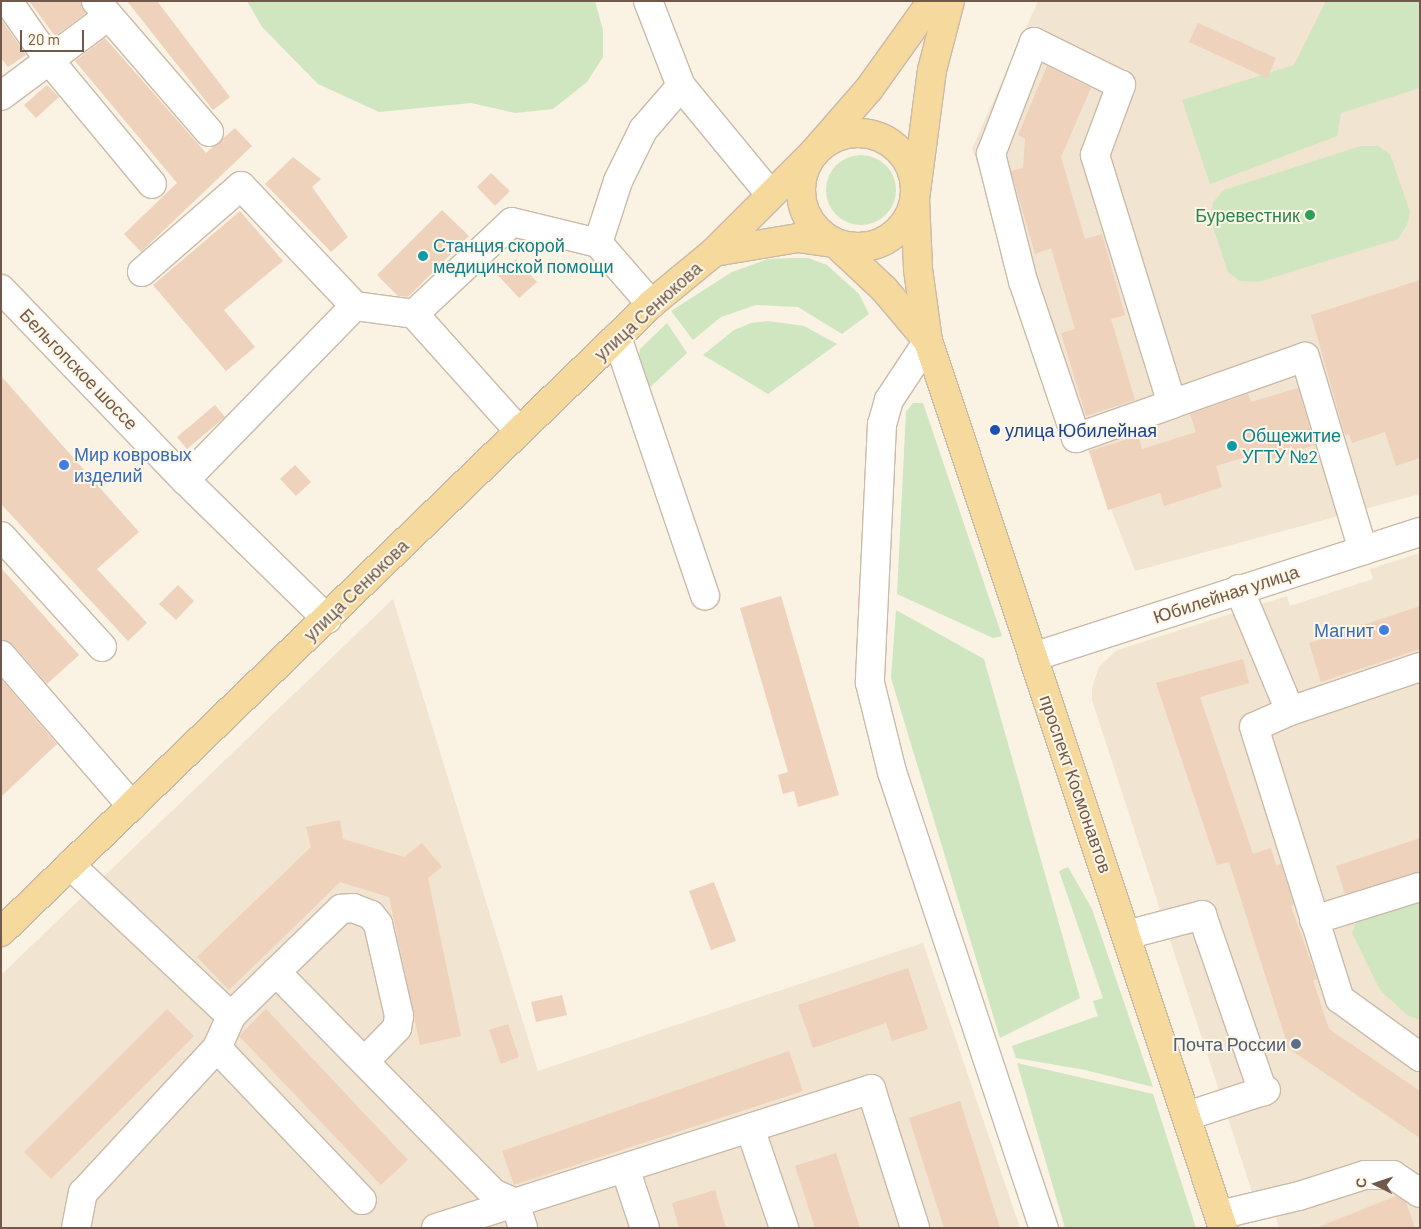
<!DOCTYPE html>
<html>
<head>
<meta charset="utf-8">
<style>
	body { margin:0 }
	#map { position:relative; width:1421px; height:1229px; overflow:hidden; background:#faf2e2; font-family:Barlow,sans-serif }
	div>[style] { position:absolute }
	.residential>* { inset:0; background:#f1e4d1 }
	.green>* { inset:0; background:#cfe6c1 }
	.round { border-radius:50% }
	.building>* { inset:0; background:#eed2bb }
	.roads { filter:drop-shadow(1px 0 #cabaa9) drop-shadow(-1px 0 #cabaa9) drop-shadow(0 1px #cabaa9) drop-shadow(0 -1px #cabaa9) }
	.minor>* { height:28px; margin:-14px; padding:0 14px; transform-origin:14px; border-radius:14px; background:#fff }
	.major>* { height:28px; margin:-14px; padding:0 14px; transform-origin:14px; border-radius:14px; background:#f5d99d }
	.major>.ring { margin:-14px; padding:0; box-sizing:content-box; background:none; border:28px solid #f5d99d; border-radius:50% }
	.dots>* { width:14px; height:14px; translate:-50% -50%; box-sizing:border-box; border:2px solid #fef6e7; border-radius:50% }
	span { translate:-50% -50%; white-space:nowrap; text-align:center; line-height:1.15; -webkit-text-stroke:4px #fef6e7; paint-order:stroke }
	.leisure-label { font-size:18px; color:#27864d }
	.right { translate:-100% -50%; text-align:right }
	.culture-label { font-size:18px; color:#0d838f }
	.left { translate:0 -50%; text-align:left }
	.street-label { font-size:18px; color:#70594a }
	.transit-label { font-size:18px; color:#164399 }
	.shop-label { font-size:18px; color:#366cbe }
	.service-label { font-size:18px; color:#4e5e75 }
	.frame { position:absolute; inset:0; border:2px solid #70594a; pointer-events:none }
	.north { position:absolute; left:1351px; top:1159px; width:50px; height:50px; -webkit-text-stroke:4px #fef6e7; paint-order:stroke; rotate:274deg; font-size:14px; font-weight:700; line-height:20px; text-align:center; color:#70594a }
	.north::after { content:''; display:block; margin:auto; width:18px; height:22px; background:#70594a; clip-path:polygon(50% 0,100% 100%,50% 72%,0 100%) }
	.scale { position:absolute; left:20px; top:30px; width:64px; height:22px; box-sizing:border-box; border:2px solid #70594a; border-top:0; padding-left:6px; font-size:15px; line-height:18px; white-space:nowrap; color:#70594a; -webkit-text-stroke:4px #fef6e7; paint-order:stroke }
</style>
</head>
<body>
<div id="map">
	<div class="residential">
		<div style="clip-path:polygon(1038px 1px,1420px 1px,1420px 494px,1135px 571px,972px 149px)"></div>
		<div style="clip-path:polygon(1420px 553px,1420px 1228px,1279px 1228px,1273px 1207px,1254px 1198px,1092px 700px,1092px 688px,1099px 667px,1116px 651px,1127px 647px,1287px 596px,1290px 606px,1373px 579px,1370px 569px)"></div>
		<div style="clip-path:polygon(393px 599px,538px 1071px,923px 943px,1020px 1228px,1px 1228px,1px 975px)"></div>
	</div>
	<div class="green">
		<div style="clip-path:polygon(247px 1px,595px 1px,603px 30px,603px 57px,587px 82px,553px 109px,515px 113px,471px 103px,379px 112px,318px 84px,262px 27px)"></div>
		<div style="clip-path:polygon(1326px 1px,1420px 1px,1420px 88px,1341px 113px,1337px 136px,1210px 184px,1182px 100px,1294px 65px)"></div>
		<div style="clip-path:polygon(1361px 146px,1378px 146px,1390px 154px,1410px 212px,1407px 225px,1398px 239px,1258px 282px,1240px 281px,1228px 272px,1210px 218px,1213px 202px,1224px 190px)"></div>
		<div class="round" style="left:826px;top:155px;width:70px;height:70px"></div>
		<div style="clip-path:polygon(789px 258px,808px 258px,827px 265px,859px 294px,869px 314px,842px 334px,798px 307px,756px 305px,721px 317px,693px 340px,671px 311px,732px 272px,768px 259px)"></div>
		<div style="clip-path:polygon(768px 321px,804px 326px,837px 344px,768px 394px,703px 355px,734px 330px,751px 323px)"></div>
		<div style="clip-path:polygon(667px 323px,687px 353px,645px 392px,638px 367px,640px 349px)"></div>
		<div style="clip-path:polygon(913px 403px,923px 403px,1002px 636px,993px 638px,897px 594px,906px 412px)"></div>
		<div style="clip-path:polygon(896px 610px,984px 659px,1080px 998px,1000px 1038px,891px 678px)"></div>
		<div style="clip-path:polygon(1068px 867px,1092px 909px,1153px 1087px,1085px 1070px,1016px 1058px,1012px 1046px,1098px 1016px,1093px 1001px,1103px 998px,1059px 871px)"></div>
		<div style="clip-path:polygon(1420px 901px,1420px 1020px,1407px 1015px,1380px 990px,1352px 933px,1359px 914px)"></div>
		<div style="clip-path:polygon(1017px 1063px,1153px 1094px,1196px 1228px,1065px 1228px)"></div>
	</div>
	<div class="building">
		<div style="clip-path:polygon(29px 1px,81px 1px,86px 13px,55px 36px)"></div>
		<div style="clip-path:polygon(127px 1px,157px 1px,230px 97px,213px 110px)"></div>
		<div style="clip-path:polygon(1px 19px,26px 55px,8px 67px,1px 58px)"></div>
		<div style="clip-path:polygon(1198px 23px,1276px 58px,1267px 78px,1189px 42px)"></div>
		<div style="clip-path:polygon(105px 38px,206px 153px,235px 128px,252px 146px,141px 252px,124px 234px,177px 183px,75px 61px)"></div>
		<div style="clip-path:polygon(1047px 66px,1091px 88px,1061px 157px,1085px 239px,1102px 234px,1125px 315px,1111px 319px,1135px 400px,1086px 416px,1061px 333px,1075px 329px,1051px 248px,1035px 254px,1011px 171px,1023px 168px,1025px 139px,1018px 135px)"></div>
		<div style="clip-path:polygon(47px 85px,59px 97px,36px 118px,24px 105px)"></div>
		<div style="clip-path:polygon(293px 157px,321px 179px,312px 187px,348px 237px,331px 252px,265px 184px)"></div>
		<div style="clip-path:polygon(491px 173px,510px 191px,495px 206px,477px 187px)"></div>
		<div style="clip-path:polygon(442px 210px,469px 236px,408px 297px,398px 296px,377px 275px)"></div>
		<div style="clip-path:polygon(240px 211px,283px 261px,224px 310px,255px 347px,226px 371px,153px 285px)"></div>
		<div style="clip-path:polygon(516px 259px,537px 282px,519px 298px,498px 275px)"></div>
		<div style="clip-path:polygon(1420px 280px,1420px 458px,1396px 466px,1385px 432px,1352px 443px,1349px 434px,1345px 435px,1311px 315px)"></div>
		<div style="clip-path:polygon(1px 376px,139px 532px,97px 569px,147px 623px,128px 641px,1px 504px)"></div>
		<div style="clip-path:polygon(1298px 388px,1315px 445px,1271px 459px,1268px 450px,1216px 466px,1222px 487px,1164px 506px,1160px 493px,1108px 510px,1089px 451px,1138px 436px,1142px 449px,1196px 432px,1190px 414px,1248px 394px,1251px 402px)"></div>
		<div style="clip-path:polygon(215px 405px,225px 417px,187px 449px,177px 437px)"></div>
		<div style="clip-path:polygon(295px 465px,311px 482px,296px 496px,280px 479px)"></div>
		<div style="clip-path:polygon(1px 568px,79px 655px,47px 684px,13px 645px,1px 640px)"></div>
		<div style="clip-path:polygon(178px 585px,194px 601px,176px 620px,159px 604px)"></div>
		<div style="clip-path:polygon(781px 596px,839px 795px,798px 807px,794px 791px,783px 794px,778px 775px,788px 772px,740px 608px)"></div>
		<div style="clip-path:polygon(1420px 606px,1420px 649px,1321px 682px,1309px 643px)"></div>
		<div style="clip-path:polygon(1243px 659px,1249px 683px,1200px 697px,1253px 854px,1271px 848px,1276px 865px,1281px 864px,1294px 905px,1291px 906px,1317px 979px,1313px 980px,1329px 1029px,1420px 1091px,1420px 1138px,1285px 1046px,1287px 1043px,1229px 862px,1217px 865px,1156px 683px)"></div>
		<div style="clip-path:polygon(1px 679px,57px 744px,1px 797px)"></div>
		<div style="clip-path:polygon(340px 820px,343px 839px,404px 857px,422px 843px,442px 867px,428px 878px,461px 1036px,420px 1045px,389px 897px,340px 882px,229px 990px,197px 957px,311px 847px,306px 827px)"></div>
		<div style="clip-path:polygon(1420px 838px,1420px 872px,1345px 894px,1336px 866px)"></div>
		<div style="clip-path:polygon(714px 882px,736px 941px,711px 950px,689px 891px)"></div>
		<div style="clip-path:polygon(908px 968px,928px 1029px,892px 1041px,886px 1023px,813px 1048px,798px 1005px)"></div>
		<div style="clip-path:polygon(562px 995px,567px 1015px,536px 1022px,531px 1002px)"></div>
		<div style="clip-path:polygon(167px 1009px,194px 1036px,51px 1179px,24px 1152px)"></div>
		<div style="clip-path:polygon(266px 1009px,408px 1160px,381px 1185px,239px 1036px)"></div>
		<div style="clip-path:polygon(508px 1024px,519px 1057px,501px 1064px,489px 1030px)"></div>
		<div style="clip-path:polygon(789px 1051px,803px 1091px,514px 1185px,502px 1151px)"></div>
		<div style="clip-path:polygon(960px 1101px,1000px 1228px,944px 1228px,909px 1118px)"></div>
		<div style="clip-path:polygon(836px 1153px,860px 1228px,815px 1228px,795px 1166px)"></div>
		<div style="clip-path:polygon(715px 1190px,726px 1228px,679px 1228px,672px 1203px)"></div>
		<div style="clip-path:polygon(1396px 1196px,1406px 1202px,1415px 1228px,1316px 1228px)"></div>
	</div>
	<div class="roads">
		<div class="minor">
			<div style="left:8px;top:1px;width:72px;rotate:55.2deg"></div>
			<div style="left:49px;top:60px;width:161px;rotate:50.3deg"></div>
			<div style="left:96px;top:1px;width:173px;rotate:49.2deg"></div>
			<div style="left:648px;top:1px;width:91px;rotate:68.8deg"></div>
			<div style="left:681px;top:86px;width:141px;rotate:50.5deg"></div>
			<div style="left:1px;top:96px;width:132px;rotate:-36.7deg"></div>
			<div style="left:598px;top:243px;width:65px;rotate:-72.1deg"></div>
			<div style="left:618px;top:181px;width:57px;rotate:-63.9deg"></div>
			<div style="left:643px;top:130px;width:58px;rotate:-49.2deg"></div>
			<div style="left:142px;top:272px;width:131px;rotate:-41deg"></div>
			<div style="left:241px;top:186px;width:166px;rotate:46.5deg"></div>
			<div style="left:1px;top:289px;width:265px;rotate:46.1deg"></div>
			<div style="left:185px;top:480px;width:199px;rotate:44.4deg"></div>
			<div style="left:617px;top:337px;width:273px;rotate:71.2deg"></div>
			<div style="left:928px;top:341px;width:71px;rotate:123.5deg"></div>
			<div style="left:889px;top:400px;width:25px;rotate:106deg"></div>
			<div style="left:882px;top:424px;width:259px;rotate:92.7deg"></div>
			<div style="left:870px;top:683px;width:92px;rotate:76.1deg"></div>
			<div style="left:892px;top:772px;width:481px;rotate:71.6deg"></div>
			<div style="left:1172px;top:404px;width:261px;rotate:-107.2deg"></div>
			<div style="left:1095px;top:155px;width:75px;rotate:-69.6deg"></div>
			<div style="left:1121px;top:85px;width:97px;rotate:-153.7deg"></div>
			<div style="left:1034px;top:42px;width:120px;rotate:111deg"></div>
			<div style="left:991px;top:154px;width:131px;rotate:75.9deg"></div>
			<div style="left:1023px;top:281px;width:166px;rotate:71.3deg"></div>
			<div style="left:1076px;top:438px;width:102px;rotate:-19.5deg"></div>
			<div style="left:1172px;top:404px;width:141px;rotate:-19.5deg"></div>
			<div style="left:1305px;top:357px;width:202px;rotate:73.3deg"></div>
			<div style="left:519px;top:431px;width:157px;rotate:-131.9deg"></div>
			<div style="left:414px;top:314px;width:134px;rotate:-43.2deg"></div>
			<div style="left:512px;top:222px;width:89px;rotate:13.7deg"></div>
			<div style="left:598px;top:243px;width:81px;rotate:49deg"></div>
			<div style="left:185px;top:480px;width:243px;rotate:-45.7deg"></div>
			<div style="left:355px;top:306px;width:60px;rotate:7.7deg"></div>
			<div style="left:1px;top:536px;width:150px;rotate:47.7deg"></div>
			<div style="left:1239px;top:589px;width:132px;rotate:67.3deg"></div>
			<div style="left:1px;top:655px;width:200px;rotate:49.1deg"></div>
			<div style="left:1033px;top:657px;width:407px;rotate:-17.9deg"></div>
			<div style="left:1420px;top:667px;width:137px;rotate:161.3deg"></div>
			<div style="left:1290px;top:711px;width:39px;rotate:156deg"></div>
			<div style="left:1254px;top:727px;width:285px;rotate:72.5deg"></div>
			<div style="left:1340px;top:999px;width:99px;rotate:35.9deg"></div>
			<div style="left:70px;top:865px;width:221px;rotate:43.2deg"></div>
			<div style="left:1314px;top:920px;width:111px;rotate:-17.3deg"></div>
			<div style="left:1126px;top:935px;width:79px;rotate:-14.7deg"></div>
			<div style="left:1202px;top:915px;width:187px;rotate:71deg"></div>
			<div style="left:276px;top:972px;width:91px;rotate:-44.1deg"></div>
			<div style="left:341px;top:909px;width:12px;rotate:-5deg"></div>
			<div style="left:353px;top:908px;width:19px;rotate:21deg"></div>
			<div style="left:371px;top:915px;width:11px;rotate:52deg"></div>
			<div style="left:378px;top:924px;width:94px;rotate:77.1deg"></div>
			<div style="left:399px;top:1016px;width:12px;rotate:99deg"></div>
			<div style="left:397px;top:1028px;width:46px;rotate:134.1deg"></div>
			<div style="left:217px;top:1048px;width:210px;rotate:46.4deg"></div>
			<div style="left:1187px;top:1116px;width:83px;rotate:-18.2deg"></div>
			<div style="left:750px;top:1128px;width:106px;rotate:71.2deg"></div>
			<div style="left:625px;top:1168px;width:63px;rotate:71.6deg"></div>
			<div style="left:1219px;top:1215px;width:82px;rotate:-13.4deg"></div>
			<div style="left:1299px;top:1196px;width:69px;rotate:-17.7deg"></div>
			<div style="left:1365px;top:1175px;width:28px"></div>
			<div style="left:1393px;top:1175px;width:32px;rotate:34deg"></div>
			<div style="left:76px;top:1228px;width:36px;rotate:-79deg"></div>
			<div style="left:83px;top:1193px;width:197px;rotate:-47.3deg"></div>
			<div style="left:217px;top:1048px;width:35px;rotate:-66deg"></div>
			<div style="left:231px;top:1016px;width:63px;rotate:-44.4deg"></div>
			<div style="left:276px;top:972px;width:310px;rotate:45.5deg"></div>
			<div style="left:493px;top:1193px;width:24px;rotate:24deg"></div>
			<div style="left:515px;top:1203px;width:26px;rotate:72deg"></div>
			<div style="left:436px;top:1228px;width:457px;rotate:-17.7deg"></div>
			<div style="left:871px;top:1089px;width:146px;rotate:72.4deg"></div>
		</div>
		<div class="major">
			<div style="left:950px;top:1px;width:71px;rotate:104.6deg"></div>
			<div style="left:932px;top:70px;width:130px;rotate:97.5deg"></div>
			<div style="left:915px;top:199px;width:70px;rotate:87.5deg"></div>
			<div style="left:918px;top:269px;width:73px;rotate:82.1deg"></div>
			<div style="left:928px;top:341px;width:935px;rotate:71.6deg"></div>
			<div class="ring" style="left:801px;top:133px;width:86px;height:86px"></div>
			<div style="left:714px;top:252px;width:85px;rotate:-9.5deg"></div>
			<div style="left:798px;top:238px;width:37px;rotate:8deg"></div>
			<div style="left:835px;top:243px;width:67px;rotate:43.2deg"></div>
			<div style="left:884px;top:289px;width:68px;rotate:49.8deg"></div>
			<div style="left:1px;top:932px;width:904px;rotate:-44.01deg"></div>
			<div style="left:651px;top:304px;width:82px;rotate:-39.5deg"></div>
			<div style="left:714px;top:252px;width:141px;rotate:-45deg"></div>
			<div style="left:814px;top:152px;width:84px;rotate:-48.9deg"></div>
			<div style="left:869px;top:89px;width:108px;rotate:-54.4deg"></div>
		</div>
	</div>
	<div class="dots">
		<div style="left:1310px;top:215px;background:#2e9e5b"></div>
		<div style="left:423px;top:256px;background:#0f9aa8"></div>
		<div style="left:995px;top:430px;background:#1a4fb4"></div>
		<div style="left:1232px;top:446px;background:#0f9aa8"></div>
		<div style="left:64px;top:465px;background:#3f7fe0"></div>
		<div style="left:1384px;top:630px;background:#3f7fe0"></div>
		<div style="left:1296px;top:1044px;background:#5c6f8a"></div>
	</div>
	<div class="leisure-label">
		<span class="right" style="left:1300px;top:215px">Буревестник</span>
	</div>
	<div class="culture-label">
		<span class="left" style="left:433px;top:256px">Станция скорой<br>медицинской помощи</span>
		<span class="left" style="left:1242px;top:446px">Общежитие<br>УГТУ №2</span>
	</div>
	<div class="street-label">
		<span style="left:648px;top:311px;rotate:-42deg">улица Сенюкова</span>
		<span style="left:79px;top:369px;rotate:46deg">Бельгопское шоссе</span>
		<span style="left:356px;top:590px;rotate:-44deg">улица Сенюкова</span>
		<span style="left:1226px;top:594px;rotate:-18deg">Юбилейная улица</span>
		<span style="left:1076px;top:784px;rotate:71deg">проспект Космонавтов</span>
	</div>
	<div class="transit-label">
		<span class="left" style="left:1005px;top:430px">улица Юбилейная</span>
	</div>
	<div class="shop-label">
		<span class="left" style="left:74px;top:465px">Мир ковровых<br>изделий</span>
		<span class="right" style="left:1374px;top:630px">Магнит</span>
	</div>
	<div class="service-label">
		<span class="right" style="left:1286px;top:1044px">Почта России</span>
	</div>
	<div class="frame"></div>
	<div class="north">С</div>
	<div class="scale">20 m</div>
</div>
</body>
</html>
